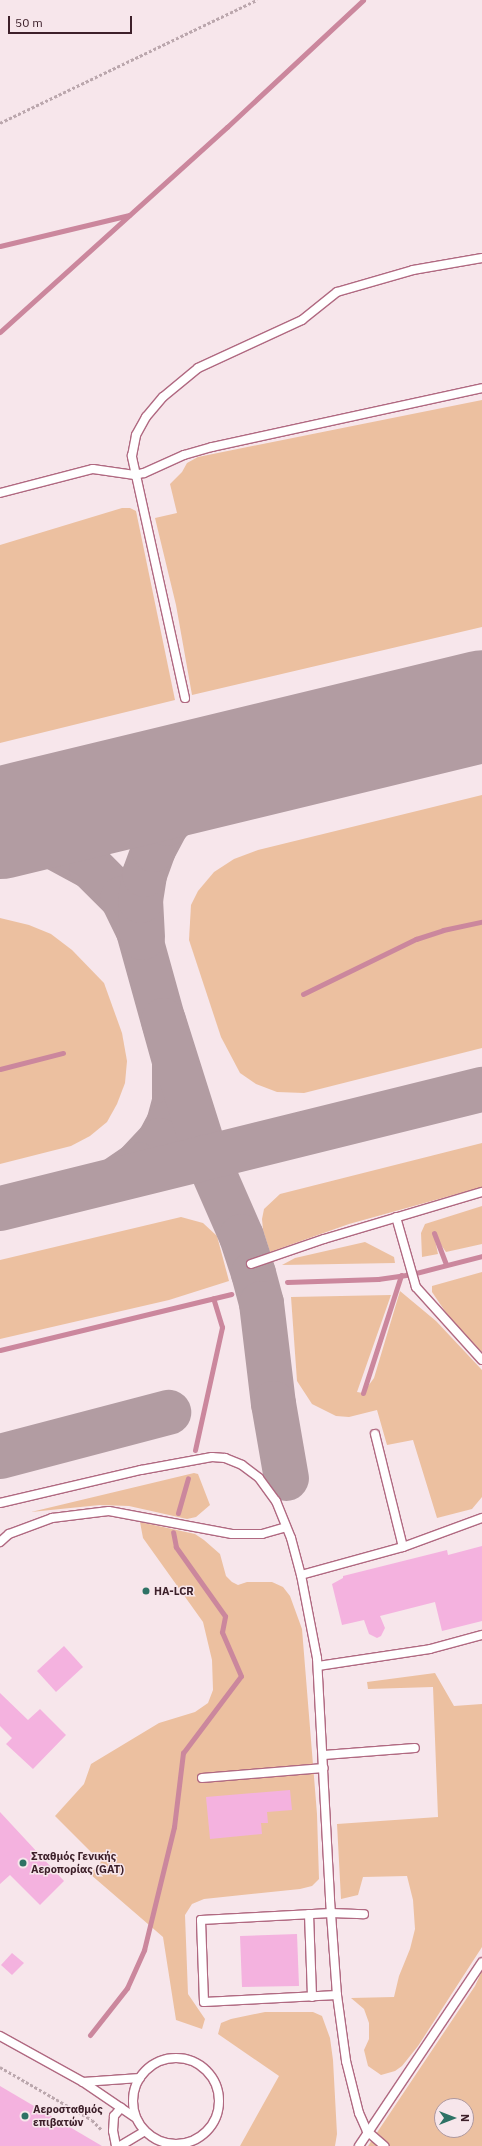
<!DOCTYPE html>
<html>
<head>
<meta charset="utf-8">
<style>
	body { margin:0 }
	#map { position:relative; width:482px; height:2146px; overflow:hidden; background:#f7e6eb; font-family:"IBM Plex Sans",sans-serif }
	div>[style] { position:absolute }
	.green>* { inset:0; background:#ecc0a0 }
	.stream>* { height:5px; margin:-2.5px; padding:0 2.5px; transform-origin:2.5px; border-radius:2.5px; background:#cb879d }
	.taxiway>* { height:45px; margin:-22.5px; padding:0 22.5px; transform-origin:22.5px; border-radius:22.5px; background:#b29ca2 }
	.runway>* { height:112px; margin:-56px; padding:0 56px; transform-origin:56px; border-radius:56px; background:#b29ca2 }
	.building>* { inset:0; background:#f4b2df }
	.path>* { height:2.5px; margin-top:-1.25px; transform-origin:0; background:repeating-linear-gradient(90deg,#bba7ad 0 3px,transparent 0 5px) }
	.roads { filter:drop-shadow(1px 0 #b06981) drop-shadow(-1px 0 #b06981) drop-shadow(0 1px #b06981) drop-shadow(0 -1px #b06981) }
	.lane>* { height:8px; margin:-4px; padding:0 4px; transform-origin:4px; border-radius:4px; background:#fff }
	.lane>.ring { margin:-4px; padding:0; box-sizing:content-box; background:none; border:8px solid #fff; border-radius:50% }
	.dots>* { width:11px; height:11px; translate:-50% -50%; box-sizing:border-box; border:2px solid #f7e6eb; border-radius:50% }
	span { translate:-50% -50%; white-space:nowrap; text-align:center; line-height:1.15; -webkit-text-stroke:3px #f7e6eb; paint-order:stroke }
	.poi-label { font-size:11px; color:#3d202a; font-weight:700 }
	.left { translate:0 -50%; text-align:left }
	.north { position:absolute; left:434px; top:2098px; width:40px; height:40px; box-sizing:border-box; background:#f7e6eb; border:1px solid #ad979e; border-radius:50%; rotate:90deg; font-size:11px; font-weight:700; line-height:16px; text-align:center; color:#3d202a }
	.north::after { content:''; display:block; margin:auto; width:14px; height:18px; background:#2e7265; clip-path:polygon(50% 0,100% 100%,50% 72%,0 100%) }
	.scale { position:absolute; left:8px; top:16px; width:124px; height:18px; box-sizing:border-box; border:2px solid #3d202a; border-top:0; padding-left:5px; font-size:12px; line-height:14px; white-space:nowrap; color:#3d202a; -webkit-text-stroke:3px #f7e6eb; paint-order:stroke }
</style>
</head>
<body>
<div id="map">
	<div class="green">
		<div style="clip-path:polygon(482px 400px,482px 627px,192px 695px,176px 605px,155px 518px,177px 513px,170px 484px,182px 472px,187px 463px,198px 457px)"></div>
		<div style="clip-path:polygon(122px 508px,130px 508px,136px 511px,175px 700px,0 743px,0 545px)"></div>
		<div style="clip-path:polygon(482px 795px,482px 1048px,304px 1093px,277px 1092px,256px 1084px,240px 1073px,221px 1037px,189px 940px,191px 905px,198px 891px,214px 872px,234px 859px,258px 850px)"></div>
		<div style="clip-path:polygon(0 918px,29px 925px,51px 934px,72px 950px,104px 983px,122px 1033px,127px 1061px,125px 1083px,117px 1104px,107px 1122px,90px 1136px,71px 1146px,0 1164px)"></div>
		<div style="clip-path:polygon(482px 1143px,482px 1187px,349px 1224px,270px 1252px,263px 1230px,262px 1219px,264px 1209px,280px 1194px)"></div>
		<div style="clip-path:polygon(482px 1206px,482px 1244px,446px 1252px,434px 1235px,438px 1254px,422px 1257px,421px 1233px,425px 1224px)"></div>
		<div style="clip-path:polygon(181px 1217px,203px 1223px,217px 1236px,229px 1281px,169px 1300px,0 1339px,0 1260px)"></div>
		<div style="clip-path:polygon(365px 1242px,394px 1257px,395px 1263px,282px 1265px,295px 1258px)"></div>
		<div style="clip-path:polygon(482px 1272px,482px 1352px,451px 1320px,432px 1292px,432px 1286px)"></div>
		<div style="clip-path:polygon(400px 1291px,436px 1321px,482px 1370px,482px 1497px,472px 1509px,437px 1518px,413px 1440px,387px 1445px,377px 1410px,349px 1417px,336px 1416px,312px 1404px,297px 1381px,291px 1297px,391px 1295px,357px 1392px,363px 1393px,374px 1378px)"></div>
		<div style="clip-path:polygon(194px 1473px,198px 1474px,210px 1505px,196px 1517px,187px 1519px,129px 1506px,100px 1505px,31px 1512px)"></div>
		<div style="clip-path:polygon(140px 1522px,195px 1534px,204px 1540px,220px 1554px,226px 1576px,232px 1582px,238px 1585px,247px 1582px,272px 1582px,283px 1587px,290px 1596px,302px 1629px,317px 1814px,319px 1879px,312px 1886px,300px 1889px,204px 1899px,192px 1904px,185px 1915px,188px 1994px,205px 2019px,202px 2029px,176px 2020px,163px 1937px,90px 1874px,101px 1862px,55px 1816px,84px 1784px,91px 1764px,159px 1723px,195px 1712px,208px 1703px,213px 1690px,212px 1660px,203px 1622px,143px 1538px)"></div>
		<div style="clip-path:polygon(435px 1673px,454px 1706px,482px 1704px,482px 1947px,418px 2046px,402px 2066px,395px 2071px,381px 2075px,368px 2066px,364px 2050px,369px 2039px,369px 2023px,364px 2009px,351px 1998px,394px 1997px,399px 1976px,410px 1949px,415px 1929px,413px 1900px,407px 1876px,363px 1877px,358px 1895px,341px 1899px,337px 1824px,438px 1817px,433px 1687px,368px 1689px,367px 1682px)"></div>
		<div style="clip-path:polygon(evenodd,482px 1971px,482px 2146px,368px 2146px,475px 1986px,482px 1971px,442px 2106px,466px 2106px,466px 2130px,442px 2130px,442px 2106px)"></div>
		<div style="clip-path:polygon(265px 2012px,313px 2012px,322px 2016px,330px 2038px,333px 2060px,337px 2134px,335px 2146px,240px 2146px,279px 2076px,218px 2034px,221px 2023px,231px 2019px)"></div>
	</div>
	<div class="stream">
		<div style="left:0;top:246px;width:133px;rotate:-13.5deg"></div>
		<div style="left:0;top:332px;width:306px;rotate:-42.1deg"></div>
		<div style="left:227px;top:127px;width:186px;rotate:-43deg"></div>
		<div style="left:303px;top:994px;width:126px;rotate:-26deg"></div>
		<div style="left:416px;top:939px;width:28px;rotate:-18deg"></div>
		<div style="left:443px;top:930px;width:40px;rotate:-12deg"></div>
		<div style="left:0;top:1069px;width:65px;rotate:-14.3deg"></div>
		<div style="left:434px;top:1233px;width:34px;rotate:69deg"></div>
		<div style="left:287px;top:1282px;width:91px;rotate:-1.9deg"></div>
		<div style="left:378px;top:1279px;width:30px;rotate:-8deg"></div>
		<div style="left:408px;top:1275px;width:76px;rotate:-14.4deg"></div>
		<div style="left:0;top:1350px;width:238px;rotate:-13.6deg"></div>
		<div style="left:363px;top:1393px;width:124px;rotate:-72.1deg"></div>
		<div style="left:195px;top:1450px;width:126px;rotate:-77.6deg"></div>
		<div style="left:222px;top:1327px;width:30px;rotate:-107deg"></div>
		<div style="left:178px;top:1513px;width:36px;rotate:-74deg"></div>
		<div style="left:90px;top:2035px;width:60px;rotate:-51.8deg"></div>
		<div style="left:127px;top:1988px;width:42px;rotate:-65.9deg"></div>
		<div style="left:144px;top:1950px;width:127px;rotate:-76.3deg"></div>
		<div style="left:174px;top:1827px;width:75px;rotate:-83.1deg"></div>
		<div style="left:183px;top:1753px;width:96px;rotate:-53deg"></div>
		<div style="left:241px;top:1676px;width:48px;rotate:-113.4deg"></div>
		<div style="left:222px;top:1632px;width:16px;rotate:-79deg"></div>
		<div style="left:225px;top:1616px;width:85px;rotate:-125.4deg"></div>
		<div style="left:176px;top:1547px;width:15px;rotate:-101deg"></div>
	</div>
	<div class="taxiway">
		<div style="left:0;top:800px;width:19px;rotate:25deg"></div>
		<div style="left:17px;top:808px;width:38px;rotate:3deg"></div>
		<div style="left:0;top:830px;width:57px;rotate:17.5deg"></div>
		<div style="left:54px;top:847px;width:42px;rotate:28.4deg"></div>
		<div style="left:91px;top:867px;width:44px;rotate:45deg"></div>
		<div style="left:122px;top:898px;width:37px;rotate:64deg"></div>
		<div style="left:138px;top:931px;width:135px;rotate:74.5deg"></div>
		<div style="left:174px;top:1061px;width:40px;rotate:90deg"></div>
		<div style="left:174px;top:1101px;width:23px;rotate:105deg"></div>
		<div style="left:168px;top:1123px;width:19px;rotate:118deg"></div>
		<div style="left:159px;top:1140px;width:33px;rotate:133deg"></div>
		<div style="left:137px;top:1164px;width:23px;rotate:146deg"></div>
		<div style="left:142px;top:937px;width:37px;rotate:-93deg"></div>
		<div style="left:140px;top:900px;width:26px;rotate:-81deg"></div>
		<div style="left:144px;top:874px;width:27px;rotate:-70deg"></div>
		<div style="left:153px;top:849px;width:30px;rotate:-62deg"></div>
		<div style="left:167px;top:823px;width:25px;rotate:-45deg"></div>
		<div style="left:185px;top:805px;width:92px;rotate:-29.9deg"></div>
		<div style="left:163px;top:1020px;width:143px;rotate:72.5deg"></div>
		<div style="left:206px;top:1156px;width:87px;rotate:66.4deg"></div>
		<div style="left:241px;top:1236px;width:39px;rotate:72deg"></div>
		<div style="left:253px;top:1273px;width:31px;rotate:75deg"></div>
		<div style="left:261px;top:1303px;width:101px;rotate:83.2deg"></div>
		<div style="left:273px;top:1403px;width:76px;rotate:80.2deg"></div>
		<div style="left:0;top:1208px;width:496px;rotate:-13.9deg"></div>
		<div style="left:0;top:1456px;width:174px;rotate:-14.7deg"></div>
	</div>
	<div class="runway">
		<div style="left:0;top:823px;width:496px;rotate:-13.6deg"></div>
	</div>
	<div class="building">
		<div style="clip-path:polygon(482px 1546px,482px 1621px,442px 1631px,435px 1602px,380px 1616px,385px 1628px,381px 1636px,377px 1638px,369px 1634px,364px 1620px,342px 1625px,332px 1584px,343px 1578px,343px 1576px,447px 1550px,448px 1555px)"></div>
		<div style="clip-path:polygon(64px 1646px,83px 1667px,56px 1692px,37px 1671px)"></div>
		<div style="clip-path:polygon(0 1693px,28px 1720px,40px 1709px,66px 1735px,33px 1769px,6px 1744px,12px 1738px,0 1726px)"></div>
		<div style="clip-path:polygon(290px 1790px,292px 1810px,267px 1812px,268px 1823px,261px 1823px,262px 1834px,210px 1839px,206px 1797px)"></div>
		<div style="clip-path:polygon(0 1812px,64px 1881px,40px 1905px,10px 1875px,0 1884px)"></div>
		<div style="clip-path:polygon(297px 1934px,299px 1986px,242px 1987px,240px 1936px)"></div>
		<div style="clip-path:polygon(12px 1953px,24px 1963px,12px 1975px,1px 1965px)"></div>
		<div style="clip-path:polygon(0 2086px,102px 2146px,0 2146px)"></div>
	</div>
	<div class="path">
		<div style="left:0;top:123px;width:285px;rotate:-25.6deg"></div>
		<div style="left:0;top:2067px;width:106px;rotate:29.9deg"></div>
		<div style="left:92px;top:2120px;width:14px;rotate:45deg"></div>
	</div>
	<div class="roads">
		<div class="lane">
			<div style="left:0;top:493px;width:96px;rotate:-14.5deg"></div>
			<div style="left:93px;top:469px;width:42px;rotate:8.1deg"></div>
			<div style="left:135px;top:475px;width:9px;rotate:-13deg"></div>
			<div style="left:144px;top:473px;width:44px;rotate:-24.2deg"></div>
			<div style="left:184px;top:455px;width:29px;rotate:-16deg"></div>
			<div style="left:212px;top:447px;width:276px;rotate:-12.3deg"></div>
			<div style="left:185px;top:698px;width:248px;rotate:-102.4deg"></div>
			<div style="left:132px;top:456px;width:21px;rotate:-79deg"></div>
			<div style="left:136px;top:435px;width:21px;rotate:-61deg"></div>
			<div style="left:146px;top:417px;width:26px;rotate:-50deg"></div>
			<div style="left:163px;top:397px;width:45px;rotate:-39.6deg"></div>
			<div style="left:198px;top:368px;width:115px;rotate:-24.8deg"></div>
			<div style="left:302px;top:320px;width:45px;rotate:-38.7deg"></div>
			<div style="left:337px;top:292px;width:79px;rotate:-16.1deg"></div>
			<div style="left:413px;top:270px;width:70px;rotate:-9.9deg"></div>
			<div style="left:396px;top:1217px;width:73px;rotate:74.1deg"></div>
			<div style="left:416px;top:1287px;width:98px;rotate:47.9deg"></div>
			<div style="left:251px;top:1264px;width:77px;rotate:-18.9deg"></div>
			<div style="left:324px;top:1239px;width:165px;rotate:-16.6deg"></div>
			<div style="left:375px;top:1434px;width:116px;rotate:76.1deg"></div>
			<div style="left:0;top:1503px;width:145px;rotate:-13.2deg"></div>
			<div style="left:141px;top:1470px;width:72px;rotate:-10.4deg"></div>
			<div style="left:212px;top:1457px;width:13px;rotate:4deg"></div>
			<div style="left:225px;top:1458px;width:18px;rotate:22deg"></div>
			<div style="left:242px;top:1465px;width:21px;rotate:37deg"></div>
			<div style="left:259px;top:1478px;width:29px;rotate:54deg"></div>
			<div style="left:276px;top:1501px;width:40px;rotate:68deg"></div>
			<div style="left:291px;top:1538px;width:38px;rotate:75deg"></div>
			<div style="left:301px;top:1575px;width:85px;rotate:79.1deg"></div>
			<div style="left:317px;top:1658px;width:242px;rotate:86.9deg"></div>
			<div style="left:330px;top:1900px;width:95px;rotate:85.8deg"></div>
			<div style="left:337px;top:1995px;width:67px;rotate:82.2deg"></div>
			<div style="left:346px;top:2061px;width:54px;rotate:76deg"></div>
			<div style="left:359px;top:2113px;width:20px;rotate:66deg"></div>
			<div style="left:367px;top:2131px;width:23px;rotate:41deg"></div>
			<div style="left:0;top:1542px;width:12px;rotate:-42deg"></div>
			<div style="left:9px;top:1534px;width:46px;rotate:-20.4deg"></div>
			<div style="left:52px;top:1518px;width:57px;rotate:-7deg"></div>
			<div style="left:109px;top:1511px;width:125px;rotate:10.6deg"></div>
			<div style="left:232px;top:1534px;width:30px"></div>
			<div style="left:262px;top:1534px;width:25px;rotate:-16deg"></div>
			<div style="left:301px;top:1575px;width:106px;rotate:-15.4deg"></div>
			<div style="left:403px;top:1547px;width:84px;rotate:-20.2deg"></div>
			<div style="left:318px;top:1666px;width:113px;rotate:-8.6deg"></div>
			<div style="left:430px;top:1649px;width:54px;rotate:-15.1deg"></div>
			<div style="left:324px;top:1755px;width:91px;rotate:-4.4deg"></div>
			<div style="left:202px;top:1778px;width:122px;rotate:-4.7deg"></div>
			<div style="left:309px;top:1914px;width:83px;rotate:87.9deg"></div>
			<div style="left:337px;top:1995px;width:133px;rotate:177deg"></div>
			<div style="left:204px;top:2002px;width:82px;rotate:-92.1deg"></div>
			<div style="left:201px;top:1920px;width:130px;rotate:-3.1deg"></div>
			<div style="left:331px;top:1913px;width:33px;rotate:2deg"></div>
			<div style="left:0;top:2036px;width:95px;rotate:29deg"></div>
			<div style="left:83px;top:2082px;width:64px;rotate:34.2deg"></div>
			<div class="ring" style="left:133px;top:2058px;width:78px;height:78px"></div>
			<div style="left:83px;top:2082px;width:57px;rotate:-4deg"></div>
			<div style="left:116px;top:2146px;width:15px;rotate:-101deg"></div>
			<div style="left:113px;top:2131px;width:15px;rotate:-86deg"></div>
			<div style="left:114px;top:2116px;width:11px;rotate:-49deg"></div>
			<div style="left:120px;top:2146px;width:29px;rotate:-31deg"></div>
			<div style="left:359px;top:2146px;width:221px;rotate:-56.2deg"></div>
		</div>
	</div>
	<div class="dots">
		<div style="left:146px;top:1591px;background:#2e7265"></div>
		<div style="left:23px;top:1863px;background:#2e7265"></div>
		<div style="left:25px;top:2116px;background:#2e7265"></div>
	</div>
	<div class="poi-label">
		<span class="left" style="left:154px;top:1591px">HA-LCR</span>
		<span class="left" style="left:31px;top:1863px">Σταθμός Γενικής<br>Αεροπορίας (GAT)</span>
		<span class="left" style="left:33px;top:2116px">Αεροσταθμός<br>επιβατών</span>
	</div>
	<div class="north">N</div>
	<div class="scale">50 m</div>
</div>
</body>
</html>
